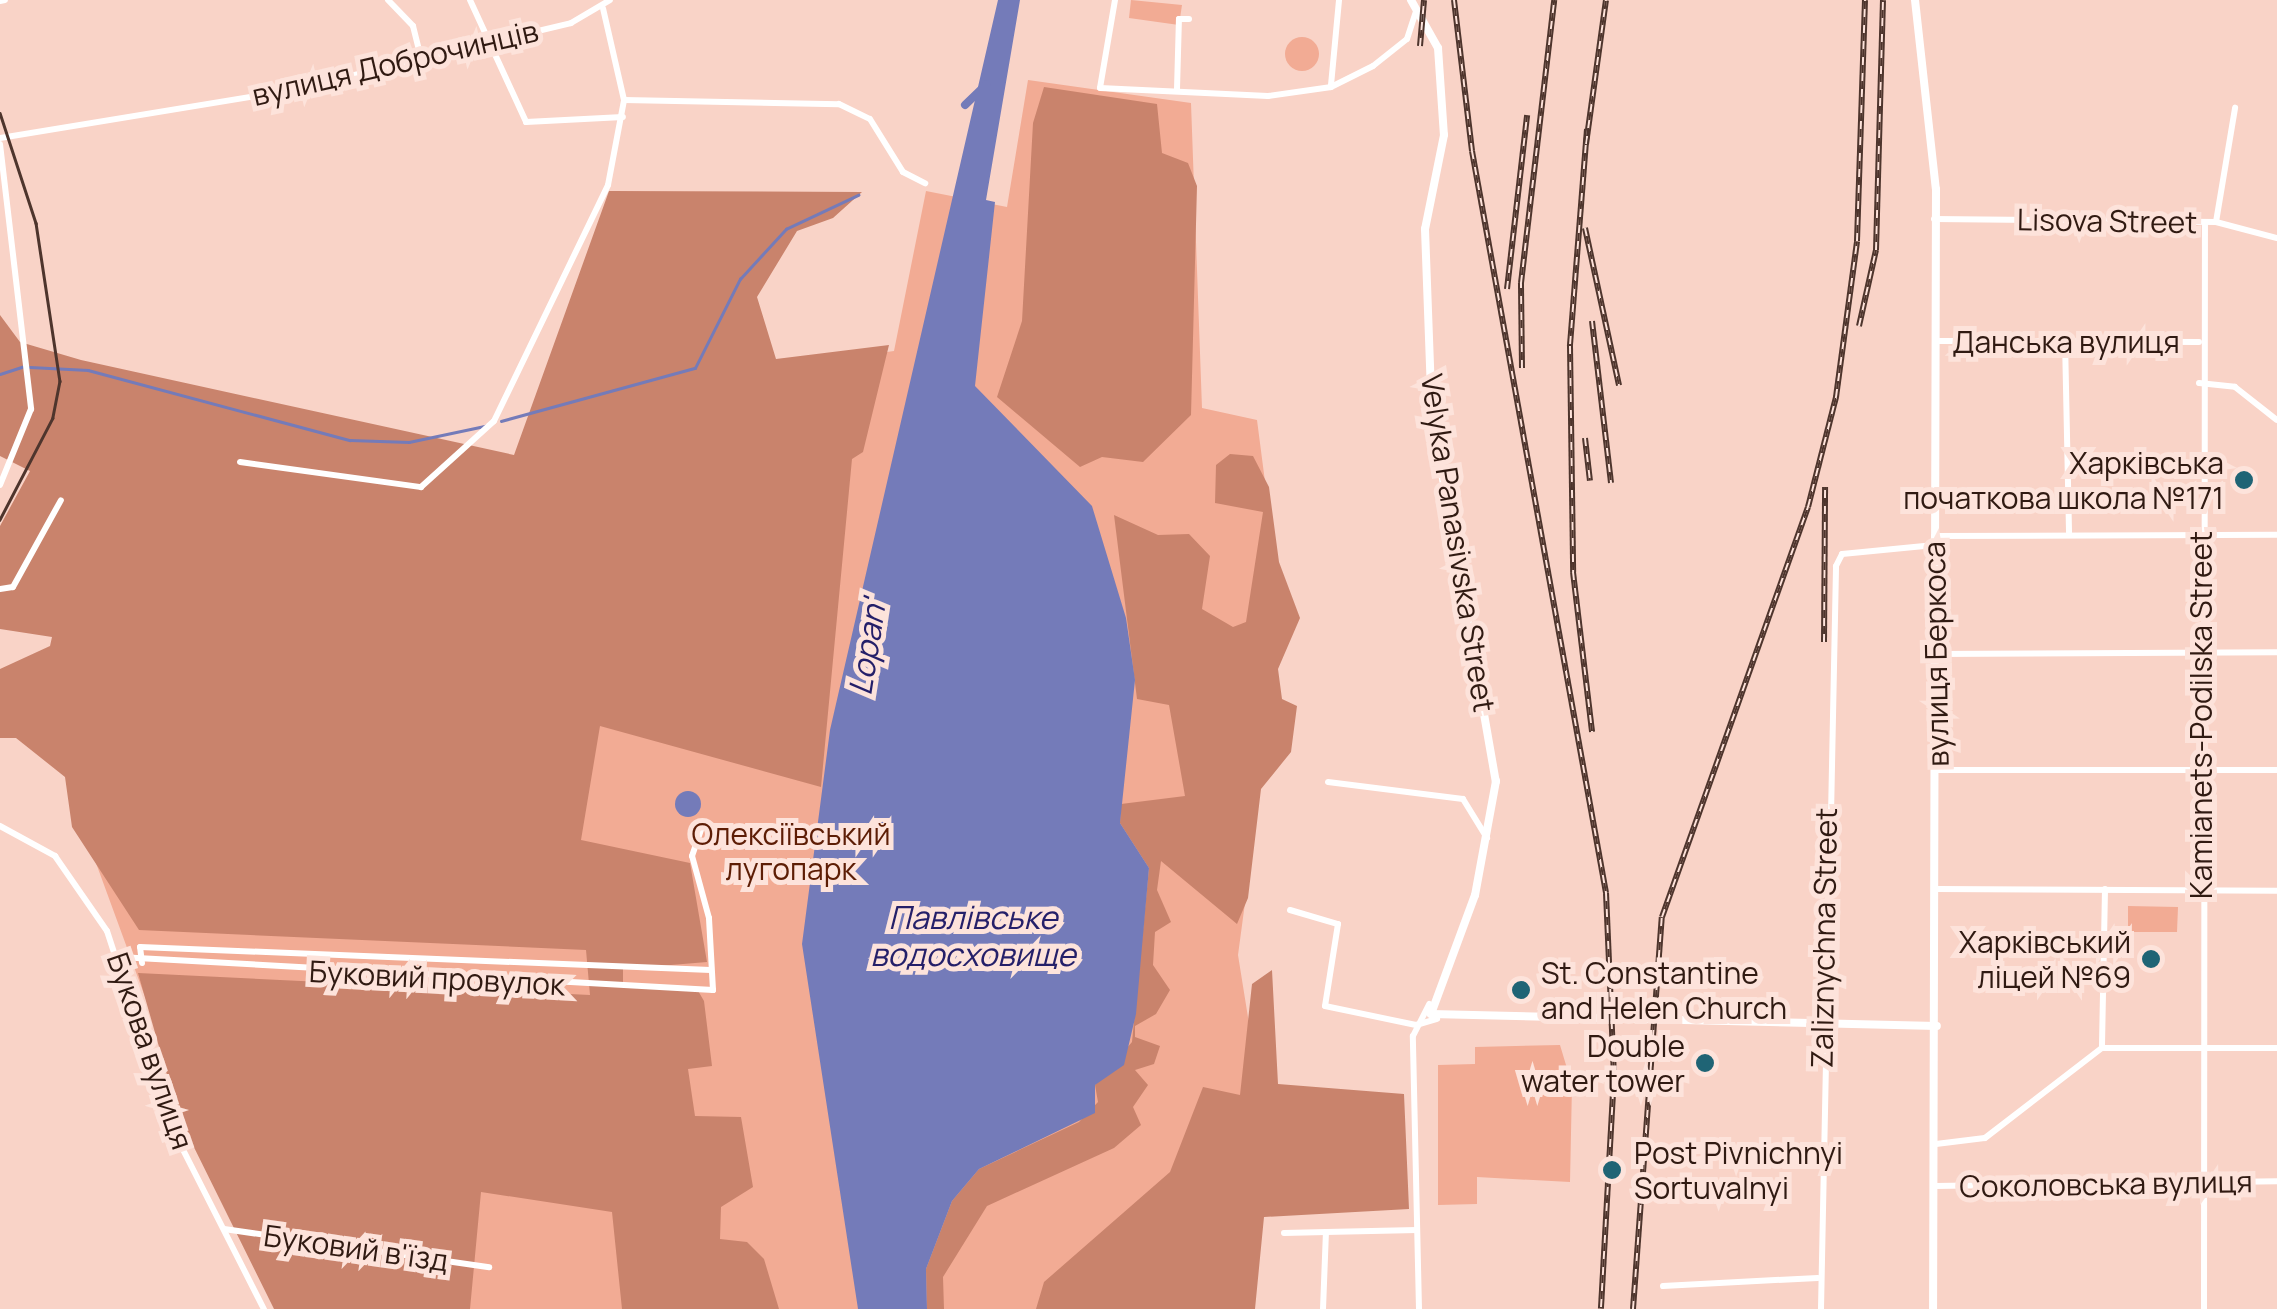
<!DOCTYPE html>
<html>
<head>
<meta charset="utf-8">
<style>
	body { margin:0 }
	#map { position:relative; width:2277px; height:1309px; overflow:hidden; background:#f9d3c7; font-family:Manrope,sans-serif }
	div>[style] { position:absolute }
	.green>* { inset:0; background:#f2ab94 }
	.round { border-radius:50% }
	.forest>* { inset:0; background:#c9836c }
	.water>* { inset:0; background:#747bb9 }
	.stream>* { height:2.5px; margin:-1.25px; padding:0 1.25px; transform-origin:1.25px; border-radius:1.25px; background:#747bb9 }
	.canal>* { height:8px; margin:-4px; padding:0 4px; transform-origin:4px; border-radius:4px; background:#747bb9 }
	.minor>* { height:6px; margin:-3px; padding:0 3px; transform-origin:3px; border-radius:3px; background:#fff }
	.tertiary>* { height:8px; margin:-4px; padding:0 4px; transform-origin:4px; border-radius:4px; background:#fff }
	.tram>* { height:2.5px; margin:-1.25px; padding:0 1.25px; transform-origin:1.25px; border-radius:1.25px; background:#4e352d }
	.rail>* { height:6px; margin-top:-3px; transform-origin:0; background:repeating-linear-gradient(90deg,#fde3db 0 8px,#4e352d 0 16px); box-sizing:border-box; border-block:2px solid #4e352d }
	.dots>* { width:28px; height:28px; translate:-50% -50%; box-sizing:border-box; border:5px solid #fde3db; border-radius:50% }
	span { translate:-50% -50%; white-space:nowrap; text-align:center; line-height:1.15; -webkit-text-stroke:10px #fde3db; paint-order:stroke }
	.street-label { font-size:30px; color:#301a12 }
	.poi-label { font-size:30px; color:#301a12 }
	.right { translate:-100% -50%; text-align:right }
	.left { translate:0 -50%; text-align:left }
	.park-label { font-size:30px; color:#5d1d05 }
	.water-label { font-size:32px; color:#241f69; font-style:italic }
</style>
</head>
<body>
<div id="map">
	<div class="green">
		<div style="clip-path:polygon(1131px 0,1182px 5px,1179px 25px,1129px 18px)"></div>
		<div class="round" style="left:1285px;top:37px;width:34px;height:34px"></div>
		<div style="clip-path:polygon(1028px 80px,1191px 103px,1202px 408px,1257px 420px,1283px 620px,1238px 955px,1260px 1092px,1247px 1309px,281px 1309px,189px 1117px,85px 833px,540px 459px,767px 369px,894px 351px,926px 191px,1007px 207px)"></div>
		<div style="clip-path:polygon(2128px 906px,2178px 907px,2177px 932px,2128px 932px)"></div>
		<div style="clip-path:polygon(1560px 1045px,1572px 1085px,1570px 1182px,1477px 1177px,1477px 1204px,1438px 1205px,1438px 1065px,1475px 1064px,1475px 1047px)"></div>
	</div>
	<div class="forest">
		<div style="clip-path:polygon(1044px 87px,1157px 104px,1162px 153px,1188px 163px,1197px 186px,1191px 415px,1143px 462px,1102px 457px,1080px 467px,997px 397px,1022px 321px,1033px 123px)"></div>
		<div style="clip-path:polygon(609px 191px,862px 192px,833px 218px,797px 231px,757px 297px,776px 359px,889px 345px,863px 452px,852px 459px,821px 787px,600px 726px,581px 840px,690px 863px,707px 962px,623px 969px,623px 986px,697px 989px,704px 1001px,712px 1066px,688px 1069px,695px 1116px,741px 1117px,753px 1187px,721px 1207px,720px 1239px,747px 1242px,764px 1259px,779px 1309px,622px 1309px,612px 1212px,481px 1192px,470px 1309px,274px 1309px,179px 1117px,138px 973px,590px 995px,586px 950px,139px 930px,72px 827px,65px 777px,16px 738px,0 738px,0 669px,50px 646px,52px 637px,0 629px,0 526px,30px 471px,0 456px,0 315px,20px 342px,81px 360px,514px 455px)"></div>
		<div style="clip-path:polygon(1230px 454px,1253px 456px,1269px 487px,1279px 562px,1300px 618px,1278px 669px,1282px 699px,1297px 706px,1291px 752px,1261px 789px,1248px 898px,1237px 924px,1161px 861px,1157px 890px,1171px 922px,1155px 932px,1153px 965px,1170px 990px,1156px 1014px,1135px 1026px,1135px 1037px,1160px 1046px,1154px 1064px,1135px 1070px,1148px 1085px,1133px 1107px,1141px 1125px,1114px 1148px,987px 1206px,943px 1277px,944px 1309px,927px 1309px,926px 1269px,952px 1201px,979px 1169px,1079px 1122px,1098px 1102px,1095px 1085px,1132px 1042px,1149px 868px,1120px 823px,1121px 804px,1185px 796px,1169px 705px,1137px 699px,1114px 515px,1158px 535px,1189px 534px,1210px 556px,1202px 609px,1233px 627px,1246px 622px,1263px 512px,1215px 503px,1216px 465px)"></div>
		<div style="clip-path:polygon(1272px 970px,1278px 1084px,1404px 1094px,1409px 1209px,1264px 1217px,1255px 1309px,1036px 1309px,1044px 1282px,1170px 1172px,1203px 1087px,1240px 1095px,1252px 984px)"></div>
	</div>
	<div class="water">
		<div style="clip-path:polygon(998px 0,1020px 0,986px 200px,995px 202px,975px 386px,1092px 506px,1126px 618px,1135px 680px,1120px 823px,1149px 868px,1136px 1014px,1124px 1065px,1095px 1085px,1095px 1113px,979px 1169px,952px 1201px,926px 1269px,927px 1309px,858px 1309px,802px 944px,830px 730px)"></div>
		<div class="round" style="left:675px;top:791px;width:26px;height:26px"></div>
	</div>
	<div class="stream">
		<div style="left:30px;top:367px;width:58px;rotate:3deg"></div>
		<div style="left:88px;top:370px;width:271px;rotate:15deg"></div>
		<div style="left:350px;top:440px;width:59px;rotate:1.9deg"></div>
		<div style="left:409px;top:442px;width:78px;rotate:-11.9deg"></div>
		<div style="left:0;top:374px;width:23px;rotate:-18deg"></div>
		<div style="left:501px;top:421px;width:201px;rotate:-15.3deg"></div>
		<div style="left:695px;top:368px;width:100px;rotate:-63.2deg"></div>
		<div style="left:740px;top:279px;width:68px;rotate:-47.4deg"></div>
		<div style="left:786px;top:229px;width:80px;rotate:-25.3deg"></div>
	</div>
	<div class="canal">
		<div style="left:965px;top:105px;width:30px;rotate:-44deg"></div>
	</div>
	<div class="minor">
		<div style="left:388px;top:0;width:36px;rotate:46deg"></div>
		<div style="left:413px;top:26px;width:33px;rotate:76deg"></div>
		<div style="left:470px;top:0;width:134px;rotate:65.3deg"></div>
		<div style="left:526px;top:122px;width:97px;rotate:-3deg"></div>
		<div style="left:1115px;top:0;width:89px;rotate:99.7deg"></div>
		<div style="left:1100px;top:88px;width:168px;rotate:2.7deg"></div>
		<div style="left:1268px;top:96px;width:64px;rotate:-8.1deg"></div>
		<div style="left:1331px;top:87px;width:47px;rotate:-26.6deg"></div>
		<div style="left:1373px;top:66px;width:43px;rotate:-38.5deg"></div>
		<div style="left:1407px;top:39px;width:28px;rotate:-72deg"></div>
		<div style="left:0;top:1px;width:5px;rotate:-11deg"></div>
		<div style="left:1331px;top:85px;width:85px;rotate:-84.6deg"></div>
		<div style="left:1177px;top:89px;width:70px;rotate:-88.4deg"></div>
		<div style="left:1179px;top:19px;width:10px"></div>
		<div style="left:624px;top:100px;width:215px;rotate:1.1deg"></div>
		<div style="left:839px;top:104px;width:34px;rotate:26deg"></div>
		<div style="left:870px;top:119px;width:62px;rotate:58.1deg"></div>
		<div style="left:903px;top:172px;width:25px;rotate:27deg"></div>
		<div style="left:0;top:138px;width:292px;rotate:-9.3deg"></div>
		<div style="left:288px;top:91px;width:291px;rotate:-13.5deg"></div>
		<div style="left:571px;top:23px;width:45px;rotate:-30.5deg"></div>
		<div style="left:0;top:144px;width:267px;rotate:83.3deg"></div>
		<div style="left:31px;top:409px;width:82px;rotate:112.2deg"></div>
		<div style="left:1934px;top:219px;width:282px;rotate:0.6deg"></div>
		<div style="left:2216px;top:222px;width:63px;rotate:14.7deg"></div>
		<div style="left:2216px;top:222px;width:116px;rotate:-80.5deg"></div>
		<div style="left:2065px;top:340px;width:195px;rotate:88.8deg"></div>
		<div style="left:1935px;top:341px;width:264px;rotate:0.2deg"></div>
		<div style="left:2199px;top:383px;width:36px;rotate:6deg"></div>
		<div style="left:2235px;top:387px;width:53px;rotate:38.2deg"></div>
		<div style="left:240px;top:462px;width:183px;rotate:7.9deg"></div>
		<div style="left:421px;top:487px;width:98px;rotate:-42.1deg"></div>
		<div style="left:494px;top:421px;width:262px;rotate:-64.2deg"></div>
		<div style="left:608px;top:185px;width:86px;rotate:-79.3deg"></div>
		<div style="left:624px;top:100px;width:94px;rotate:-102.9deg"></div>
		<div style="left:1934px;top:536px;width:343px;rotate:-0.2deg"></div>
		<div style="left:0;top:589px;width:13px;rotate:-9deg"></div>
		<div style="left:13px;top:587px;width:99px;rotate:-61.1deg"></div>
		<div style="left:1936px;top:654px;width:341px;rotate:-0.3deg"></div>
		<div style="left:1937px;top:770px;width:340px"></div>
		<div style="left:1328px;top:782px;width:136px;rotate:7.2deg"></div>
		<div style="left:1463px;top:799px;width:46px;rotate:58.4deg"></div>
		<div style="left:0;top:826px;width:63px;rotate:28.6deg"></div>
		<div style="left:55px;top:856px;width:91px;rotate:55.3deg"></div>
		<div style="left:107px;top:931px;width:203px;rotate:71.9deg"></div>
		<div style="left:170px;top:1124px;width:208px;rotate:63.1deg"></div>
		<div style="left:1938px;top:889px;width:339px;rotate:0.3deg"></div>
		<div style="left:2105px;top:889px;width:159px;rotate:91.1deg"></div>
		<div style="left:2102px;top:1048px;width:175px"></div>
		<div style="left:1290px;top:910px;width:50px;rotate:16.3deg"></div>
		<div style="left:1338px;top:924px;width:83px;rotate:99deg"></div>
		<div style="left:1325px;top:1006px;width:93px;rotate:11.8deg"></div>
		<div style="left:1416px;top:1025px;width:22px;rotate:-16deg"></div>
		<div style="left:119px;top:957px;width:595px;rotate:3.18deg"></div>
		<div style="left:713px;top:990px;width:72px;rotate:-93.2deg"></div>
		<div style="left:709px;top:918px;width:64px;rotate:-105.3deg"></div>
		<div style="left:692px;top:856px;width:28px;rotate:-71deg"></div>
		<div style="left:142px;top:963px;width:16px;rotate:-97deg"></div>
		<div style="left:140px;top:947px;width:571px;rotate:2.31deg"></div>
		<div style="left:1936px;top:1144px;width:49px;rotate:-7deg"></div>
		<div style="left:1985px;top:1138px;width:148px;rotate:-37.6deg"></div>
		<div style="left:1935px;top:1186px;width:342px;rotate:-0.8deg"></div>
		<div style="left:224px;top:1229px;width:268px;rotate:8.2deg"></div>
		<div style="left:1284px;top:1233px;width:42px;rotate:-1.4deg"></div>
		<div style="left:1663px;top:1286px;width:155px;rotate:-3deg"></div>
		<div style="left:1323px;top:1309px;width:77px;rotate:-87.8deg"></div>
		<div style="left:1326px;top:1232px;width:91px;rotate:-1.3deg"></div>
		<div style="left:1419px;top:1309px;width:273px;rotate:-91.3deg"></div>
		<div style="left:1413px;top:1036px;width:36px;rotate:-63deg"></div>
		<div style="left:1821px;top:1309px;width:743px;rotate:-88.84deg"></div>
		<div style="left:1836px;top:566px;width:13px;rotate:-63deg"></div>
		<div style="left:1842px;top:554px;width:93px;rotate:-5.5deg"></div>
		<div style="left:2204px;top:1309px;width:1085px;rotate:-89.95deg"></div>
	</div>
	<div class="tertiary">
		<div style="left:1411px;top:0;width:55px;rotate:60.6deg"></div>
		<div style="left:1438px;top:48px;width:87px;rotate:86.1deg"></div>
		<div style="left:1444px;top:135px;width:96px;rotate:101.4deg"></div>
		<div style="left:1425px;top:229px;width:187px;rotate:87.9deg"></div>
		<div style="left:1432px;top:416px;width:371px;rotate:80.1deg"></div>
		<div style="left:1496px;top:781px;width:116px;rotate:100.4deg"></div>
		<div style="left:1475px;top:895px;width:127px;rotate:110.3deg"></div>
		<div style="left:1431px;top:1014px;width:506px;rotate:1.36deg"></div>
		<div style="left:1915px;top:0;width:190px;rotate:83.7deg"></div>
		<div style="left:1936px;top:189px;width:1120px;rotate:90.15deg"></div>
	</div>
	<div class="tram">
		<div style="left:0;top:113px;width:116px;rotate:71.9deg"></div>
		<div style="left:36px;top:223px;width:160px;rotate:81.4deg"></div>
		<div style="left:60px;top:381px;width:38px;rotate:101deg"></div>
		<div style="left:53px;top:418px;width:115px;rotate:117.5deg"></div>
	</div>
	<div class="rail">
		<div style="left:1454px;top:0;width:152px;rotate:83.2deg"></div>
		<div style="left:1472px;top:151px;width:754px;rotate:79.76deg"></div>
		<div style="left:1606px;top:893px;width:182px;rotate:87.5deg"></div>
		<div style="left:1614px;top:1075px;width:234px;rotate:93.2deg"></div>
		<div style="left:1420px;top:46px;width:46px;rotate:-85deg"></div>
		<div style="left:1587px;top:129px;width:218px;rotate:94.5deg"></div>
		<div style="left:1570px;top:346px;width:226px;rotate:89.2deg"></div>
		<div style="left:1573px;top:572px;width:161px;rotate:83.2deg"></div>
		<div style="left:1586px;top:144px;width:145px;rotate:-82.1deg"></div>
		<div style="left:1585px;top:228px;width:161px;rotate:77.8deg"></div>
		<div style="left:1507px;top:289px;width:175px;rotate:-83.4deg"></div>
		<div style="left:1592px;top:321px;width:163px;rotate:83.3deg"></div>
		<div style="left:1859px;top:326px;width:78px;rotate:-77.4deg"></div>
		<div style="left:1876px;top:250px;width:250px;rotate:-88.4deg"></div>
		<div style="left:1522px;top:368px;width:85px;rotate:-90.7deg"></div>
		<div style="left:1521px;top:283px;width:285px;rotate:-83.3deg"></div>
		<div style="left:1585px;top:438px;width:43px;rotate:83.4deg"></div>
		<div style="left:1824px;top:642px;width:155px;rotate:-89.6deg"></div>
		<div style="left:1633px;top:1309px;width:393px;rotate:-85.8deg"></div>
		<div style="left:1662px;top:917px;width:435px;rotate:-70.4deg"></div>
		<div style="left:1808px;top:507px;width:114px;rotate:-75.7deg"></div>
		<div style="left:1836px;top:397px;width:157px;rotate:-82.3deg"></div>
		<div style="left:1857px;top:241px;width:241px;rotate:-88.1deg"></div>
	</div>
	<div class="dots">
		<div style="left:2244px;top:480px;background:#1f6475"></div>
		<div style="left:2151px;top:959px;background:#1f6475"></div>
		<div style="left:1521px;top:990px;background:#1f6475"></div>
		<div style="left:1705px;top:1063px;background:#1f6475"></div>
		<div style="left:1612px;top:1170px;background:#1f6475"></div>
	</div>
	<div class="street-label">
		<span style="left:395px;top:63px;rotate:-13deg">вулиця Доброчинців</span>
		<span style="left:2107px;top:221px;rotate:1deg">Lisova Street</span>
		<span style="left:2066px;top:342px">Данська вулиця</span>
		<span style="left:1458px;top:543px;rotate:81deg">Velyka Panasivska Street</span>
		<span style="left:1936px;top:654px;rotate:-91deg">вулиця Беркоса</span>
		<span style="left:2201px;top:715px;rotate:-90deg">Kamianets-Podilska Street</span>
		<span style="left:1824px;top:938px;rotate:-89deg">Zaliznychna Street</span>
		<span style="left:437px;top:978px;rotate:3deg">Буковий провулок</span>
		<span style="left:150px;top:1051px;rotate:71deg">Букова вулиця</span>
		<span style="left:2106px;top:1184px;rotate:-1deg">Соколовська вулиця</span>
		<span style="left:356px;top:1248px;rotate:8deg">Буковий в'їзд</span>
	</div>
	<div class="poi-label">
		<span class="right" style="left:2224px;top:480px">Харківська<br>початкова школа №171</span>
		<span class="right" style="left:2131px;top:959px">Харківський<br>ліцей №69</span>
		<span class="left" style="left:1541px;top:990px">St. Constantine<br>and Helen Church</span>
		<span class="right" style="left:1685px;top:1063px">Double<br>water tower</span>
		<span class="left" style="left:1634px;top:1170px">Post Pivnichnyi<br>Sortuvalnyi</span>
	</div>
	<div class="park-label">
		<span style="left:791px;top:851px">Олексіївський<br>лугопарк</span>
	</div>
	<div class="water-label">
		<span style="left:867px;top:647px;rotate:-81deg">Lopan'</span>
		<span style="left:973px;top:936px">Павлівське<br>водосховище</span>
	</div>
</div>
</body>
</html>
